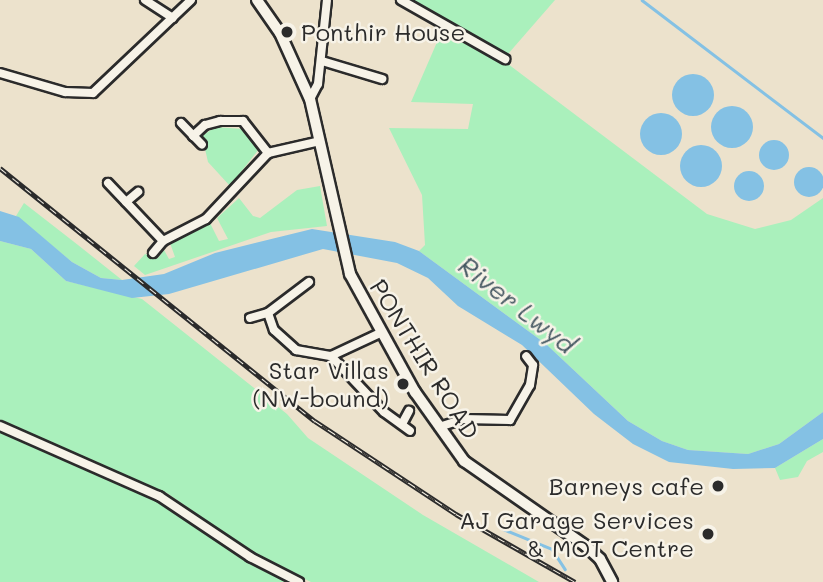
<!DOCTYPE html>
<html>
<head>
<meta charset="utf-8">
<style>
	body { margin:0 }
	#map { position:relative; width:823px; height:582px; overflow:hidden; background:#ece2cc; font-family:Mali,sans-serif }
	div>[style] { position:absolute }
	.green>* { inset:0; background:#aaf0bc }
	.water>* { inset:0; background:#84c1e4 }
	.round { border-radius:50% }
	.stream>* { height:2.5px; margin:-1.25px; padding:0 1.25px; transform-origin:1.25px; border-radius:1.25px; background:#84c1e4 }
	.roads { filter:drop-shadow(2px 0 #2b2b2b) drop-shadow(-2px 0 #2b2b2b) drop-shadow(0 2px #2b2b2b) drop-shadow(0 -2px #2b2b2b) }
	.street>* { height:8px; margin:-4px; padding:0 4px; transform-origin:4px; border-radius:4px; background:#f7f3e8 }
	.secondary>* { height:10px; margin:-5px; padding:0 5px; transform-origin:5px; border-radius:5px; background:#f7f3e8 }
	.rail>* { height:5px; margin-top:-2.5px; transform-origin:0; background:repeating-linear-gradient(90deg,#f7f3e8 0 8px,#2b2b2b 0 16px); box-sizing:border-box; border-block:2px solid #2b2b2b }
	.dots>* { width:19px; height:19px; translate:-50% -50%; box-sizing:border-box; border:4px solid #f7f3e8; border-radius:50% }
	span { translate:-50% -50%; white-space:nowrap; text-align:center; line-height:1.15; -webkit-text-stroke:5px #f7f3e8; paint-order:stroke }
	.poi-label { font-size:24px; color:#2b2b2b }
	.left { translate:0 -50%; text-align:left }
	.right { translate:-100% -50%; text-align:right }
	.street-label { font-size:24px; color:#2b2b2b }
	.water-label { font-size:26px; color:#465862; font-style:italic }
</style>
</head>
<body>
<div id="map">
	<div class="green">
		<div style="clip-path:polygon(408px 0,555px 0,508px 54px)"></div>
		<div style="clip-path:polygon(441px 33px,504px 61px,707px 214px,755px 229px,791px 220px,823px 198px,823px 412px,779px 444px,748px 454px,688px 450px,662px 441px,628px 421px,546px 344px,419px 251px,425px 245px,422px 195px,389px 128px,468px 129px,473px 104px,411px 102px)"></div>
		<div style="clip-path:polygon(215px 127px,243px 129px,259px 149px,230px 186px,208px 162px,202px 136px)"></div>
		<div style="clip-path:polygon(320px 186px,327px 226px,271px 232px,145px 275px,134px 266px,145px 254px,158px 258px,164px 250px,169px 259px,175px 257px,170px 243px,210px 223px,219px 241px,228px 239px,217px 218px,239px 198px,253px 216px,260px 218px,297px 190px)"></div>
		<div style="clip-path:polygon(24px 203px,78px 245px,122px 280px,101px 278px,72px 262px,16px 216px)"></div>
		<div style="clip-path:polygon(0 241px,31px 249px,66px 281px,142px 299px,287px 414px,308px 438px,423px 515px,539px 582px,311px 582px,255px 555px,167px 493px,0 422px)"></div>
		<div style="clip-path:polygon(0 430px,159px 502px,241px 557px,291px 582px,0 582px)"></div>
		<div style="clip-path:polygon(823px 439px,823px 452px,807px 461px,798px 477px,780px 480px,775px 468px)"></div>
	</div>
	<div class="water">
		<div class="round" style="left:672px;top:74px;width:42px;height:42px"></div>
		<div class="round" style="left:711px;top:106px;width:42px;height:42px"></div>
		<div class="round" style="left:640px;top:113px;width:42px;height:42px"></div>
		<div class="round" style="left:759px;top:140px;width:30px;height:30px"></div>
		<div class="round" style="left:680px;top:145px;width:42px;height:42px"></div>
		<div class="round" style="left:794px;top:167px;width:30px;height:30px"></div>
		<div class="round" style="left:734px;top:171px;width:30px;height:30px"></div>
		<div style="clip-path:polygon(0 211px,19px 217px,72px 262px,101px 278px,122px 280px,164px 274px,215px 253px,312px 229px,395px 242px,419px 251px,546px 344px,628px 421px,662px 441px,688px 450px,748px 454px,779px 444px,823px 412px,823px 439px,775px 468px,733px 469px,669px 462px,633px 444px,594px 414px,522px 345px,458px 306px,428px 278px,397px 263px,323px 249px,169px 294px,132px 298px,66px 281px,31px 249px,0 241px)"></div>
	</div>
	<div class="stream">
		<div style="left:642px;top:0;width:228px;rotate:37.3deg"></div>
		<div style="left:503px;top:529px;width:53px;rotate:22.2deg"></div>
		<div style="left:552px;top:549px;width:24px;rotate:57deg"></div>
	</div>
	<div class="roads">
		<div class="street">
			<div style="left:145px;top:0;width:33px;rotate:33deg"></div>
			<div style="left:401px;top:0;width:120px;rotate:29.6deg"></div>
			<div style="left:322px;top:61px;width:63px;rotate:16.7deg"></div>
			<div style="left:0;top:73px;width:68px;rotate:16.3deg"></div>
			<div style="left:65px;top:92px;width:28px;rotate:2deg"></div>
			<div style="left:93px;top:93px;width:135px;rotate:-43.5deg"></div>
			<div style="left:310px;top:99px;width:17px;rotate:-62deg"></div>
			<div style="left:318px;top:84px;width:84px;rotate:-83.9deg"></div>
			<div style="left:181px;top:123px;width:30px;rotate:46deg"></div>
			<div style="left:193px;top:136px;width:16px;rotate:-43deg"></div>
			<div style="left:205px;top:125px;width:16px;rotate:-15deg"></div>
			<div style="left:220px;top:121px;width:23px"></div>
			<div style="left:243px;top:121px;width:41px;rotate:52deg"></div>
			<div style="left:108px;top:183px;width:80px;rotate:46.5deg"></div>
			<div style="left:163px;top:241px;width:48px;rotate:-27.1deg"></div>
			<div style="left:206px;top:219px;width:91px;rotate:-46.8deg"></div>
			<div style="left:268px;top:153px;width:53px;rotate:-13deg"></div>
			<div style="left:126px;top:202px;width:16px;rotate:-40deg"></div>
			<div style="left:153px;top:253px;width:16px;rotate:-50deg"></div>
			<div style="left:309px;top:282px;width:51px;rotate:142.9deg"></div>
			<div style="left:268px;top:313px;width:18px;rotate:71deg"></div>
			<div style="left:274px;top:330px;width:30px;rotate:42deg"></div>
			<div style="left:296px;top:350px;width:36px;rotate:10deg"></div>
			<div style="left:331px;top:356px;width:54px;rotate:-25.1deg"></div>
			<div style="left:250px;top:318px;width:19px;rotate:-16deg"></div>
			<div style="left:331px;top:356px;width:77px;rotate:46.6deg"></div>
			<div style="left:384px;top:412px;width:32px;rotate:36deg"></div>
			<div style="left:402px;top:424px;width:15px;rotate:-62deg"></div>
			<div style="left:0;top:426px;width:174px;rotate:23.8deg"></div>
			<div style="left:159px;top:496px;width:110px;rotate:33.8deg"></div>
			<div style="left:250px;top:557px;width:55px;rotate:27deg"></div>
			<div style="left:439px;top:427px;width:26px;rotate:-18deg"></div>
			<div style="left:464px;top:419px;width:46px;rotate:1.2deg"></div>
			<div style="left:510px;top:420px;width:40px;rotate:-60.3deg"></div>
			<div style="left:530px;top:385px;width:20px;rotate:-81deg"></div>
			<div style="left:533px;top:365px;width:11px;rotate:-128deg"></div>
		</div>
		<div class="secondary">
			<div style="left:257px;top:0;width:40px;rotate:55.1deg"></div>
			<div style="left:280px;top:33px;width:72px;rotate:65.6deg"></div>
			<div style="left:310px;top:99px;width:180px;rotate:77.1deg"></div>
			<div style="left:350px;top:274px;width:135px;rotate:61.2deg"></div>
			<div style="left:415px;top:392px;width:85px;rotate:54.6deg"></div>
			<div style="left:464px;top:461px;width:149px;rotate:34.9deg"></div>
			<div style="left:586px;top:546px;width:19px;rotate:43deg"></div>
			<div style="left:600px;top:559px;width:26px;rotate:62deg"></div>
		</div>
	</div>
	<div class="rail">
		<div style="left:0;top:168px;width:404px;rotate:38.8deg"></div>
		<div style="left:315px;top:421px;width:169px;rotate:33.4deg"></div>
		<div style="left:456px;top:514px;width:137px;rotate:29.7deg"></div>
	</div>
	<div class="dots">
		<div style="left:287px;top:32px;background:#2b2b2b"></div>
		<div style="left:403px;top:384px;background:#2b2b2b"></div>
		<div style="left:718px;top:486px;background:#2b2b2b"></div>
		<div style="left:708px;top:534px;background:#2b2b2b"></div>
	</div>
	<div class="poi-label">
		<span class="left" style="left:301px;top:32px">Ponthir House</span>
		<span class="right" style="left:389px;top:384px">Star Villas<br>(NW-bound)</span>
		<span class="right" style="left:704px;top:486px">Barneys cafe</span>
		<span class="right" style="left:694px;top:534px">AJ Garage Services<br>&amp; MOT Centre</span>
	</div>
	<div class="street-label">
		<span style="left:425px;top:359px;rotate:58deg">PONTHIR ROAD</span>
	</div>
	<div class="water-label">
		<span style="left:517px;top:305px;rotate:38deg">River Lwyd</span>
	</div>
</div>
</body>
</html>
